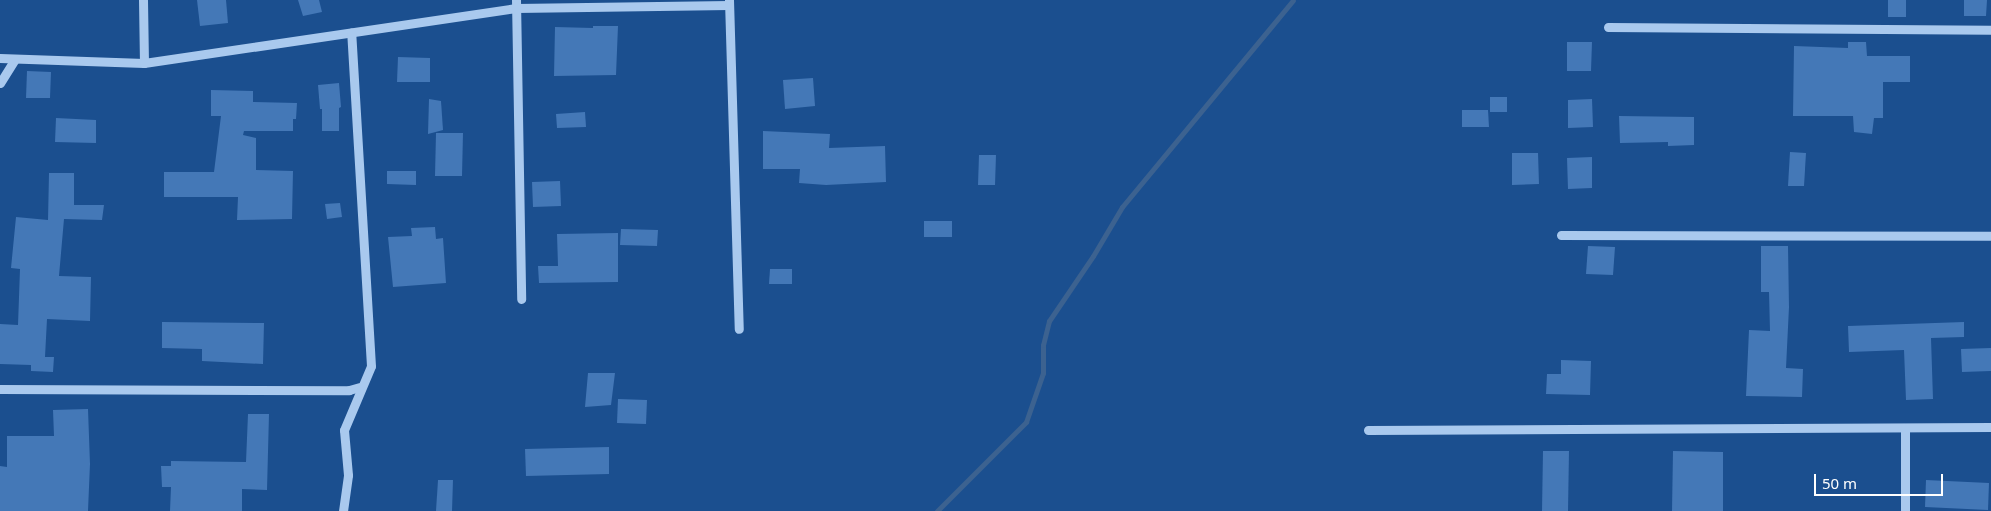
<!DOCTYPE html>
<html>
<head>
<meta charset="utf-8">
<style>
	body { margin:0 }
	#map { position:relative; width:1991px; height:511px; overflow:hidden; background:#1b4f8f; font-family:"Noto Sans",sans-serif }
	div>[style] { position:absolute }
	.stream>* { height:5px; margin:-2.5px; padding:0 2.5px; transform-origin:2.5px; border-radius:2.5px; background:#3c6290 }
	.building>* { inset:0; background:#4478b7 }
	.minor>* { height:9px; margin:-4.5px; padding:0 4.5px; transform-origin:4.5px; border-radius:4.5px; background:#a9c9ee }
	span { translate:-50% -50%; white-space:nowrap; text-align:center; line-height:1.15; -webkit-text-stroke:5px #1b4f8f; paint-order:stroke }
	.scale { position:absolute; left:1814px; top:474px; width:129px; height:22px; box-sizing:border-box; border:2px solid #fff; border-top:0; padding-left:6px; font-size:15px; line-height:18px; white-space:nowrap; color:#fff; -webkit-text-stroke:4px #1b4f8f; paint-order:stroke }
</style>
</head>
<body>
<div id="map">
	<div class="stream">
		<div style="left:937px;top:511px;width:126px;rotate:-45deg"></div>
		<div style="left:1026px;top:422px;width:52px;rotate:-70.9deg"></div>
		<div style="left:1043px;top:373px;width:28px;rotate:-90deg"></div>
		<div style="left:1043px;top:345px;width:25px;rotate:-76deg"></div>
		<div style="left:1049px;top:321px;width:78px;rotate:-55.9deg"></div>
		<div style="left:1093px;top:256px;width:57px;rotate:-59.4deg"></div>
		<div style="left:1122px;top:207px;width:268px;rotate:-50.4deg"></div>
	</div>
	<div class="building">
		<div style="clip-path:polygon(197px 0,226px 0,228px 23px,200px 26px)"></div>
		<div style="clip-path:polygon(298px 0,319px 0,322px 12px,303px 16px)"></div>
		<div style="clip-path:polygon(1888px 0,1906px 0,1906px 17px,1888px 17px)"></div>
		<div style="clip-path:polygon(1964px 0,1987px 0,1986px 16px,1964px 16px)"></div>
		<div style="clip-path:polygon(593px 26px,618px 26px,616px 75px,554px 76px,555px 27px,593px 28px)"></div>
		<div style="clip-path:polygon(1567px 42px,1592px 42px,1591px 71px,1567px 71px)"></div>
		<div style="clip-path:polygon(1848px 42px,1866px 42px,1867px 56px,1910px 56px,1910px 82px,1883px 82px,1883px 118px,1874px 118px,1872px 134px,1854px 132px,1853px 116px,1793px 116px,1794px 46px,1848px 48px)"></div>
		<div style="clip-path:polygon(398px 57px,430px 58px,430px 82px,397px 82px)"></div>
		<div style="clip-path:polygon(27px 71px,51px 72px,50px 98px,26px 98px)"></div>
		<div style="clip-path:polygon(813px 78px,815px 106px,785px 109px,783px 80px)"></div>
		<div style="clip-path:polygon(339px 83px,341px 107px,339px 108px,339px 131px,322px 131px,322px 109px,320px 109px,318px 85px)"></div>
		<div style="clip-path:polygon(211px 90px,253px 91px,253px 102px,297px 103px,296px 119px,293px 119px,293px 131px,244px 131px,243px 135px,256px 138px,256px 170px,293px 171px,292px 219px,237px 220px,238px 197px,164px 197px,164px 172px,214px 172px,221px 116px,211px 116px)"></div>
		<div style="clip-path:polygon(1490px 97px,1507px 97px,1507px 112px,1490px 112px)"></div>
		<div style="clip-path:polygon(429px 99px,441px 101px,443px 130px,428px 134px)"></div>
		<div style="clip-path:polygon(1592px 99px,1593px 127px,1568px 128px,1568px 100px)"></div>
		<div style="clip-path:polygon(1462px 110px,1488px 110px,1489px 127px,1462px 127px)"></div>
		<div style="clip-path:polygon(585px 112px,586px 127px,557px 128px,556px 114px)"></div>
		<div style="clip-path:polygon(1619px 116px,1694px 117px,1694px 145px,1668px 146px,1668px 142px,1620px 143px)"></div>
		<div style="clip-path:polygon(56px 118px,96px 120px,96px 143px,55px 142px)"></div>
		<div style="clip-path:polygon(763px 131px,830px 134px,829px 148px,885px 146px,886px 182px,826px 185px,799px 183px,800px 169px,763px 169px)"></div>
		<div style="clip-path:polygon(436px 133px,463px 133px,462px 176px,435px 176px)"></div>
		<div style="clip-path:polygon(1790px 152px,1806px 153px,1804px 186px,1788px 186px)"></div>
		<div style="clip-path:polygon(1512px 153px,1538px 153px,1539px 184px,1512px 185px)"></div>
		<div style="clip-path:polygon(979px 155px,996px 155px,995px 185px,978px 185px)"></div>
		<div style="clip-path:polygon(1592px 157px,1592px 188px,1568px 189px,1567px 158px)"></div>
		<div style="clip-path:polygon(387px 171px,416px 171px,416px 185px,387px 184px)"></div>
		<div style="clip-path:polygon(49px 173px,74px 173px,74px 205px,104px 205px,102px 220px,64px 219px,59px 276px,91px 277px,90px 321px,47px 319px,45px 357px,54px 357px,53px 372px,31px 371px,31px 365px,0 364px,0 324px,18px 325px,20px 269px,11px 268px,16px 217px,48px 220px)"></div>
		<div style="clip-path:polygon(560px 181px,561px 206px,533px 207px,532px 182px)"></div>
		<div style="clip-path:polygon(340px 203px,342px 217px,327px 219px,325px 204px)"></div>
		<div style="clip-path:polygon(924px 221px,952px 221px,952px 237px,924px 237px)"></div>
		<div style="clip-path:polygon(435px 227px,436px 239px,443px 238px,446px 283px,393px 287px,388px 237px,412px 236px,411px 228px)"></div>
		<div style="clip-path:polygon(621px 229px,658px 230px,657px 246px,620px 245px)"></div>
		<div style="clip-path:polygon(618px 233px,618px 282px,539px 283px,538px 266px,558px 266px,557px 234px)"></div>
		<div style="clip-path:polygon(1588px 246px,1615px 247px,1613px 275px,1586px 274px)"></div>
		<div style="clip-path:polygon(1761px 246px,1788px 246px,1789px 307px,1786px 368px,1803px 369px,1802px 397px,1746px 396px,1749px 330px,1770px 331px,1769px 292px,1761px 292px)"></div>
		<div style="clip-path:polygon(770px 269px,792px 269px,792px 284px,769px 284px)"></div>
		<div style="clip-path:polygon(162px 322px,264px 323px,263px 364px,202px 361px,202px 349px,162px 348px)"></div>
		<div style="clip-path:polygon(1964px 322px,1964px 337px,1931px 338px,1933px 399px,1906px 400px,1904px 350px,1849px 352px,1848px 326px)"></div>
		<div style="clip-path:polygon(1991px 348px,1991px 371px,1962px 372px,1961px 349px)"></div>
		<div style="clip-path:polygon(1561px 360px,1591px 361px,1590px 395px,1546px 394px,1547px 374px,1561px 374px)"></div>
		<div style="clip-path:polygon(588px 373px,615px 373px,611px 405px,585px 407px)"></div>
		<div style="clip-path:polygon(618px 399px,647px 400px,646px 424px,617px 423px)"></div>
		<div style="clip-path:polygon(88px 409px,90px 464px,88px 511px,0 511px,0 466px,7px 467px,7px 436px,54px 436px,53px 410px)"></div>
		<div style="clip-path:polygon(248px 414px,269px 414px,267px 490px,242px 489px,242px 511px,170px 511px,171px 487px,162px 487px,161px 466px,171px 466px,171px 461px,246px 462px)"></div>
		<div style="clip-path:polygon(609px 447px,609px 474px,526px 476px,525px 449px)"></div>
		<div style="clip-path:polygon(1543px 451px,1569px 451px,1568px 511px,1542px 511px)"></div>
		<div style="clip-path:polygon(1673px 451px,1723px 452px,1723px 511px,1672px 511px)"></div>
		<div style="clip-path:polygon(438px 480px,453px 480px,452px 511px,436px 511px)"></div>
		<div style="clip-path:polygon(1926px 480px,1989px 483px,1988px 510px,1925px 507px)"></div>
	</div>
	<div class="minor">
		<div style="left:143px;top:0;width:63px;rotate:89.1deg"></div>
		<div style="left:516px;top:0;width:299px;rotate:89deg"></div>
		<div style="left:729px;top:0;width:329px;rotate:88.3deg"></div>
		<div style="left:1608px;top:27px;width:383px;rotate:0.4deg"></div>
		<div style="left:0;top:58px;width:144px;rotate:2deg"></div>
		<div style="left:144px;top:63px;width:376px;rotate:-8.4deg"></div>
		<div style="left:516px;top:8px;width:213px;rotate:-0.8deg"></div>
		<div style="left:0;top:83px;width:28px;rotate:-58deg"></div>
		<div style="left:1561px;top:235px;width:430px;rotate:0.1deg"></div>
		<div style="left:0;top:389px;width:349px;rotate:0.2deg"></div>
		<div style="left:349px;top:390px;width:11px;rotate:-15deg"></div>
		<div style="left:1368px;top:430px;width:623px;rotate:-0.28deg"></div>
		<div style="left:343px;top:511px;width:36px;rotate:-82deg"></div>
		<div style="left:348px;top:475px;width:45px;rotate:-95.1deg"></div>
		<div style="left:344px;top:430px;width:69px;rotate:-67.1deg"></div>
		<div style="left:371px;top:366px;width:334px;rotate:-93.4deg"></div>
		<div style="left:1905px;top:511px;width:83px;rotate:-90deg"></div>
	</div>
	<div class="scale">50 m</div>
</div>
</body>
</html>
